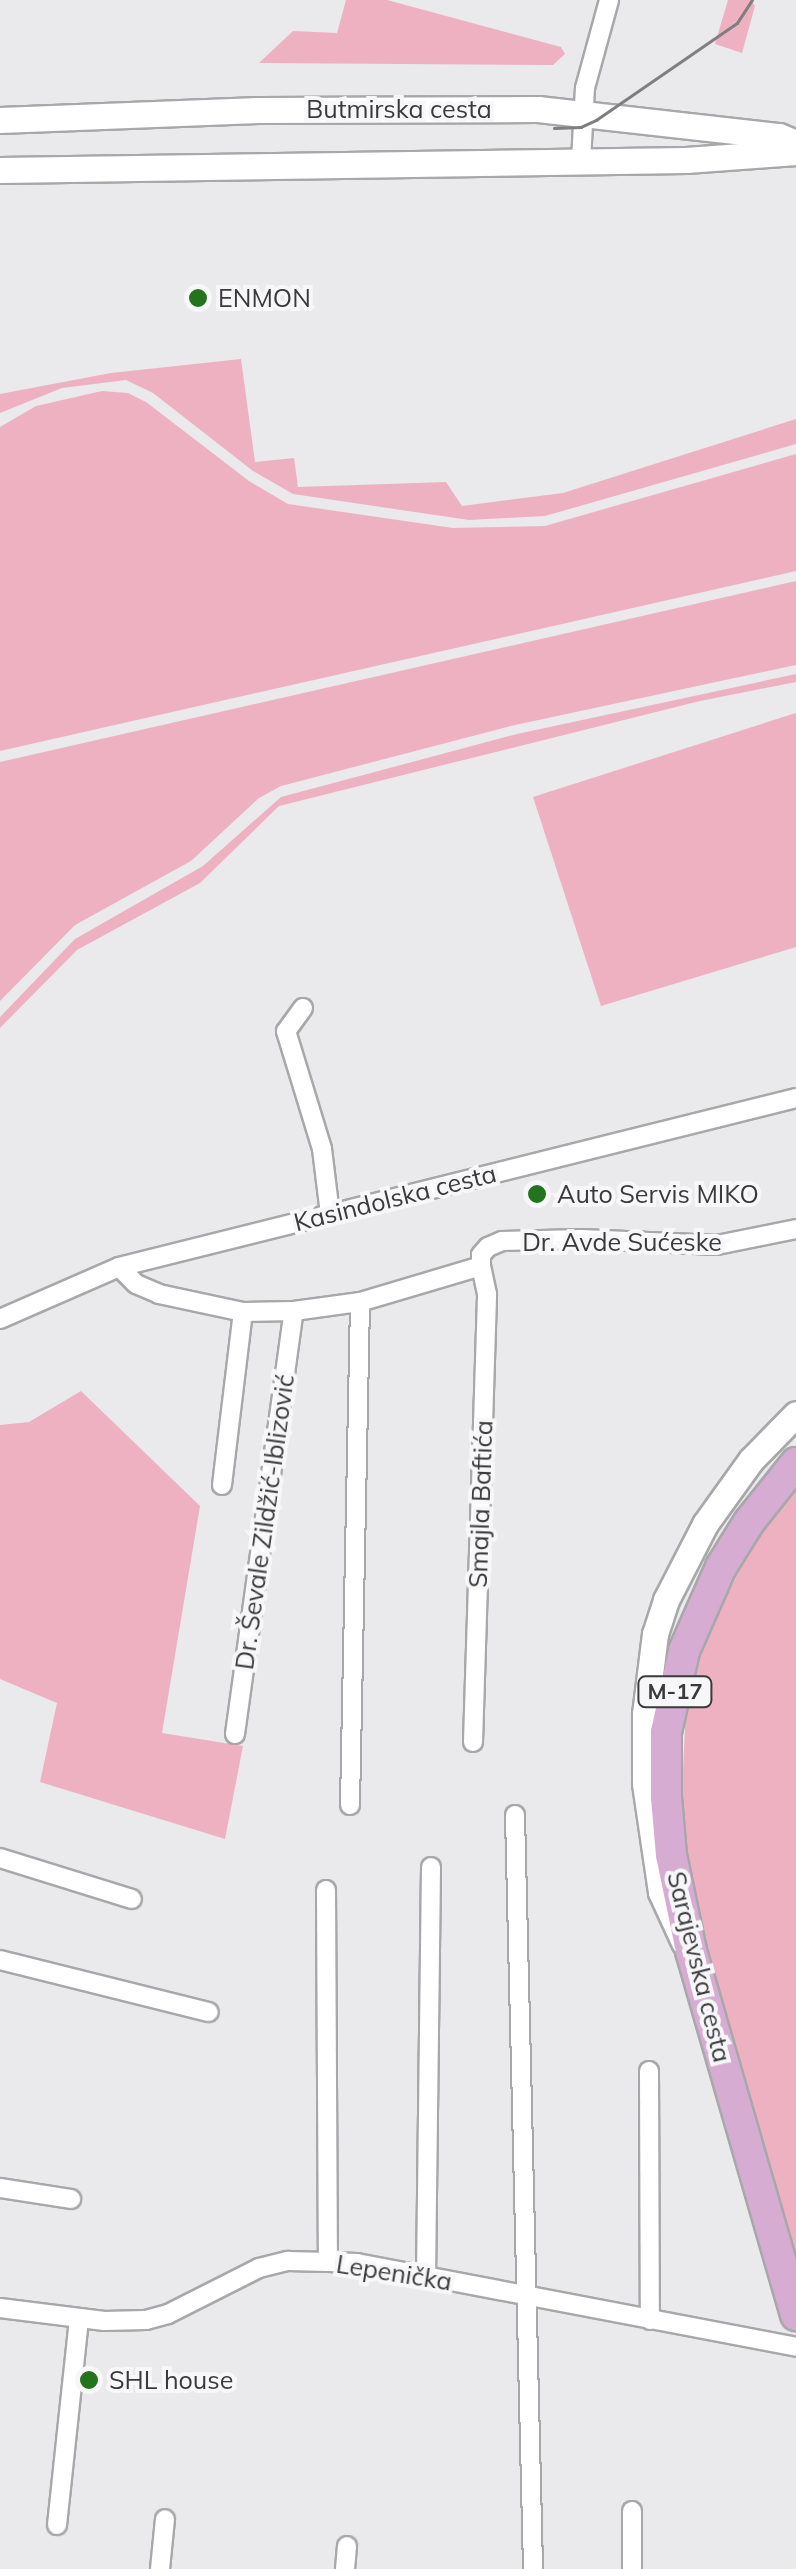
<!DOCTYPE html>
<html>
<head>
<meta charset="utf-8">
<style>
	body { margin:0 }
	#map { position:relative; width:796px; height:2569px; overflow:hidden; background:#eae9ec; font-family:Mulish,sans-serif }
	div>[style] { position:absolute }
	.green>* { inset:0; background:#eeb1c2 }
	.roads { filter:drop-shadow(2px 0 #a8a7aa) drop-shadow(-2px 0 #a8a7aa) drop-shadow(0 2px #a8a7aa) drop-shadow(0 -2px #a8a7aa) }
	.street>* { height:18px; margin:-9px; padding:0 9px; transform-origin:9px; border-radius:9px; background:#fff }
	.secondary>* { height:25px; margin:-12.5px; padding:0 12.5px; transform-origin:12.5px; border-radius:12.5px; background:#fff }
	.primary>* { height:30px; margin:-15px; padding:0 15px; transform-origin:15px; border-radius:15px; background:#d6acd3 }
	.tram>* { height:2.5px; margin:-1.25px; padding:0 1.25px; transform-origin:1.25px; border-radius:1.25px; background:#7f7e80 }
	.dots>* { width:28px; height:28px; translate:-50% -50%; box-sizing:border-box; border:5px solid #f7f6f9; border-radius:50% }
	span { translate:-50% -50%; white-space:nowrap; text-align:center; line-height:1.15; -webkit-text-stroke:8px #f7f6f9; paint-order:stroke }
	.shield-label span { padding:2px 8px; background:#f7f6f9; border:2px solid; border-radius:8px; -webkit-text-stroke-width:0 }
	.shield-label { font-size:22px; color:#3b3a3b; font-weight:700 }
	.street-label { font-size:25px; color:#3b3a3b }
	.poi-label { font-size:25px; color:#3b3a3b }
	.left { translate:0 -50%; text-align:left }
</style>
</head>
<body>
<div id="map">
	<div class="green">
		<div style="clip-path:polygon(346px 0,387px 0,561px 47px,565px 54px,553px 65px,259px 63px,293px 31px,337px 33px)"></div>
		<div style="clip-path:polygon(728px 0,751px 0,755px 6px,742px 53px,715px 44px)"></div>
		<div style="clip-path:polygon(241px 359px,255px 462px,294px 458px,298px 487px,446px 482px,462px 506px,563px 493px,796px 419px,796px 444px,545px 516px,469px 520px,293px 494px,253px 471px,153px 393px,126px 380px,62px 388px,0 413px,0 394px,111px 373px)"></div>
		<div style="clip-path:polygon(102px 391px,128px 393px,146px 402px,249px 481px,288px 504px,453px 528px,545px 526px,796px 454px,796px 571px,0 751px,0 427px,36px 406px)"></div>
		<div style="clip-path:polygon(796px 581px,796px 665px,515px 725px,281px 786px,259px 798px,191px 861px,75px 925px,0 1001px,0 762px)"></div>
		<div style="clip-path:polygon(796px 674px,796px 682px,700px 701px,279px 806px,200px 883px,77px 950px,0 1028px,0 1017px,75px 939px,203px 866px,281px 797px,517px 734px)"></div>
		<div style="clip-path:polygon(796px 713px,796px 947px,601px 1006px,533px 797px)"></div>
		<div style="clip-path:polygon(81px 1391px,200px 1506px,162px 1733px,243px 1746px,225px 1839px,40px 1782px,57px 1703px,0 1679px,0 1425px,29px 1422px)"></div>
		<div style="clip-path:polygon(796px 1489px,796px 2262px,690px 1887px,682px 1793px,686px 1707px,704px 1642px,750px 1549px)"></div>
	</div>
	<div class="roads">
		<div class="street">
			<div style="left:581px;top:161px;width:73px;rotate:-86.9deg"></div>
			<div style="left:585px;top:88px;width:91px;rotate:-74.7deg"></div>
			<div style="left:303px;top:1008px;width:29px;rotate:126deg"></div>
			<div style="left:286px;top:1031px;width:123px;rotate:73deg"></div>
			<div style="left:322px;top:1149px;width:65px;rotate:83deg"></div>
			<div style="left:119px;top:1267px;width:24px;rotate:45deg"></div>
			<div style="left:136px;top:1284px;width:25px;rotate:23deg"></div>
			<div style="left:159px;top:1294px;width:86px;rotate:12.1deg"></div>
			<div style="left:243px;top:1312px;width:51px;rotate:-1.1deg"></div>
			<div style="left:294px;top:1311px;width:67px;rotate:-7.8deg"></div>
			<div style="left:360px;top:1302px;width:126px;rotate:-16.6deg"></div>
			<div style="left:481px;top:1266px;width:11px;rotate:-90deg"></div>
			<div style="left:481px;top:1255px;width:11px;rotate:-49deg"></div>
			<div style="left:488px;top:1247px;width:15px;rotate:-23deg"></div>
			<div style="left:502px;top:1241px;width:79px;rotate:-1.5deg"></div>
			<div style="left:581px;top:1239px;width:136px;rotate:2.5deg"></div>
			<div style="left:717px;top:1245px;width:81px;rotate:-11.4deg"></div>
			<div style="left:0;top:1319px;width:130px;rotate:-23.6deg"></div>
			<div style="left:119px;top:1267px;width:698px;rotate:-14.02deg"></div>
			<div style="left:222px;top:1485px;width:174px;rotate:-83.1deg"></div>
			<div style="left:235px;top:1734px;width:427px;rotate:-82.1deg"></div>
			<div style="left:473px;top:1742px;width:448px;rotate:-88.2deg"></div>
			<div style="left:487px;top:1294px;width:29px;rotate:-102deg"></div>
			<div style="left:350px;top:1805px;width:503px;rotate:-88.86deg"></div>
			<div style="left:515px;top:1815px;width:754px;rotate:88.63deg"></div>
			<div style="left:0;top:1858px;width:138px;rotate:17.3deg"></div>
			<div style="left:326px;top:1890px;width:372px;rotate:89.7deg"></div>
			<div style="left:0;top:1960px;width:215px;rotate:14deg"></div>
			<div style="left:649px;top:2071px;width:249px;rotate:89.8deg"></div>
			<div style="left:0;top:2188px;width:72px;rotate:8.8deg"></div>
			<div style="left:426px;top:2277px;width:410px;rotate:-89.3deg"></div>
			<div style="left:0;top:2308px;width:105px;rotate:7.1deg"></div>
			<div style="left:104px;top:2321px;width:42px;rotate:-1.4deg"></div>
			<div style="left:146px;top:2320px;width:23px;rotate:-15deg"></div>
			<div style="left:168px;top:2314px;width:102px;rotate:-26.8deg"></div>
			<div style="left:259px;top:2268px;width:30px;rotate:-14deg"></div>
			<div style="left:288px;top:2261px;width:40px;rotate:1.4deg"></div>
			<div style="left:328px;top:2262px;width:29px;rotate:2deg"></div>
			<div style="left:357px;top:2263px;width:447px;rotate:10.8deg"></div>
			<div style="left:632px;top:2511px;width:58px;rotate:90deg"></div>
			<div style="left:57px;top:2525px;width:208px;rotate:-83.9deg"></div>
			<div style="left:160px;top:2569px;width:50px;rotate:-84.3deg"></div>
			<div style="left:345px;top:2569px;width:23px;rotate:-85deg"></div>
		</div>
		<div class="secondary">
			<div style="left:0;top:120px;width:258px;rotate:-2.2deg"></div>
			<div style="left:258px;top:110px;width:280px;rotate:-0.2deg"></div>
			<div style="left:538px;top:109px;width:243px;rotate:6.4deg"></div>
			<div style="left:779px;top:136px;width:18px;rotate:22deg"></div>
			<div style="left:0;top:170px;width:686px;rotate:-0.84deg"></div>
			<div style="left:686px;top:160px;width:110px;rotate:-4.2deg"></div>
			<div style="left:684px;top:1942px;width:55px;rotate:-114.7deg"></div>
			<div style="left:661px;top:1892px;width:110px;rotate:-98.4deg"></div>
			<div style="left:645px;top:1783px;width:69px;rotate:-90deg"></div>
			<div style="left:645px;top:1714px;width:81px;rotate:-82.9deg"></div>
			<div style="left:655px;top:1634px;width:36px;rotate:-72deg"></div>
			<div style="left:666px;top:1600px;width:85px;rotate:-62.8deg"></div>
			<div style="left:705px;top:1524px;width:79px;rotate:-54.3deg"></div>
			<div style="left:751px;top:1460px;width:64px;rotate:-45.6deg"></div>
		</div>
		<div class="primary">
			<div style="left:796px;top:1463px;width:75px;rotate:128.5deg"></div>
			<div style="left:749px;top:1522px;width:53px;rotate:121.9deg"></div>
			<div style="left:721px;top:1567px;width:92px;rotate:113.8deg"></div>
			<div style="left:684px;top:1651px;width:83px;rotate:102.5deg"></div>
			<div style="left:666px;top:1732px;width:65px;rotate:90deg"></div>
			<div style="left:666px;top:1797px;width:58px;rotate:85.1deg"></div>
			<div style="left:671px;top:1855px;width:98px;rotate:78.2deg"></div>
			<div style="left:691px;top:1951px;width:379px;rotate:73.9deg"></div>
		</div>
	</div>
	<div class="tram">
		<div style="left:554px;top:128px;width:27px;rotate:-2deg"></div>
		<div style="left:581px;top:127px;width:17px;rotate:-25deg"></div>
		<div style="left:596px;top:120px;width:171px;rotate:-34.5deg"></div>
		<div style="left:737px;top:23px;width:27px;rotate:-57deg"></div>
	</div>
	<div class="dots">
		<div style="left:198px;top:298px;background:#24741d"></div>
		<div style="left:537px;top:1194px;background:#24741d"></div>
		<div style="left:89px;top:2380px;background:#24741d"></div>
	</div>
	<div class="shield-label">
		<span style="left:675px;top:1692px">M-17</span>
	</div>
	<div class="street-label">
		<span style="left:399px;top:109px">Butmirska cesta</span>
		<span style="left:395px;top:1198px;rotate:-14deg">Kasindolska cesta</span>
		<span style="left:622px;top:1242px">Dr. Avde Sućeske</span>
		<span style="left:481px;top:1504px;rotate:-88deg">Smajla Baftića</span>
		<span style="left:265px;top:1522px;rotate:-82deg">Dr. Ševale Zildžić-Iblizović</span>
		<span style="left:699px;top:1967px;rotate:76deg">Sarajevska cesta</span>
		<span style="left:394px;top:2273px;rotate:9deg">Lepenička</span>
	</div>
	<div class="poi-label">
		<span class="left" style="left:218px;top:298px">ENMON</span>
		<span class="left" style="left:557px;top:1194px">Auto Servis MIKO</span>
		<span class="left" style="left:109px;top:2380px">SHL house</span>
	</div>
</div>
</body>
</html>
